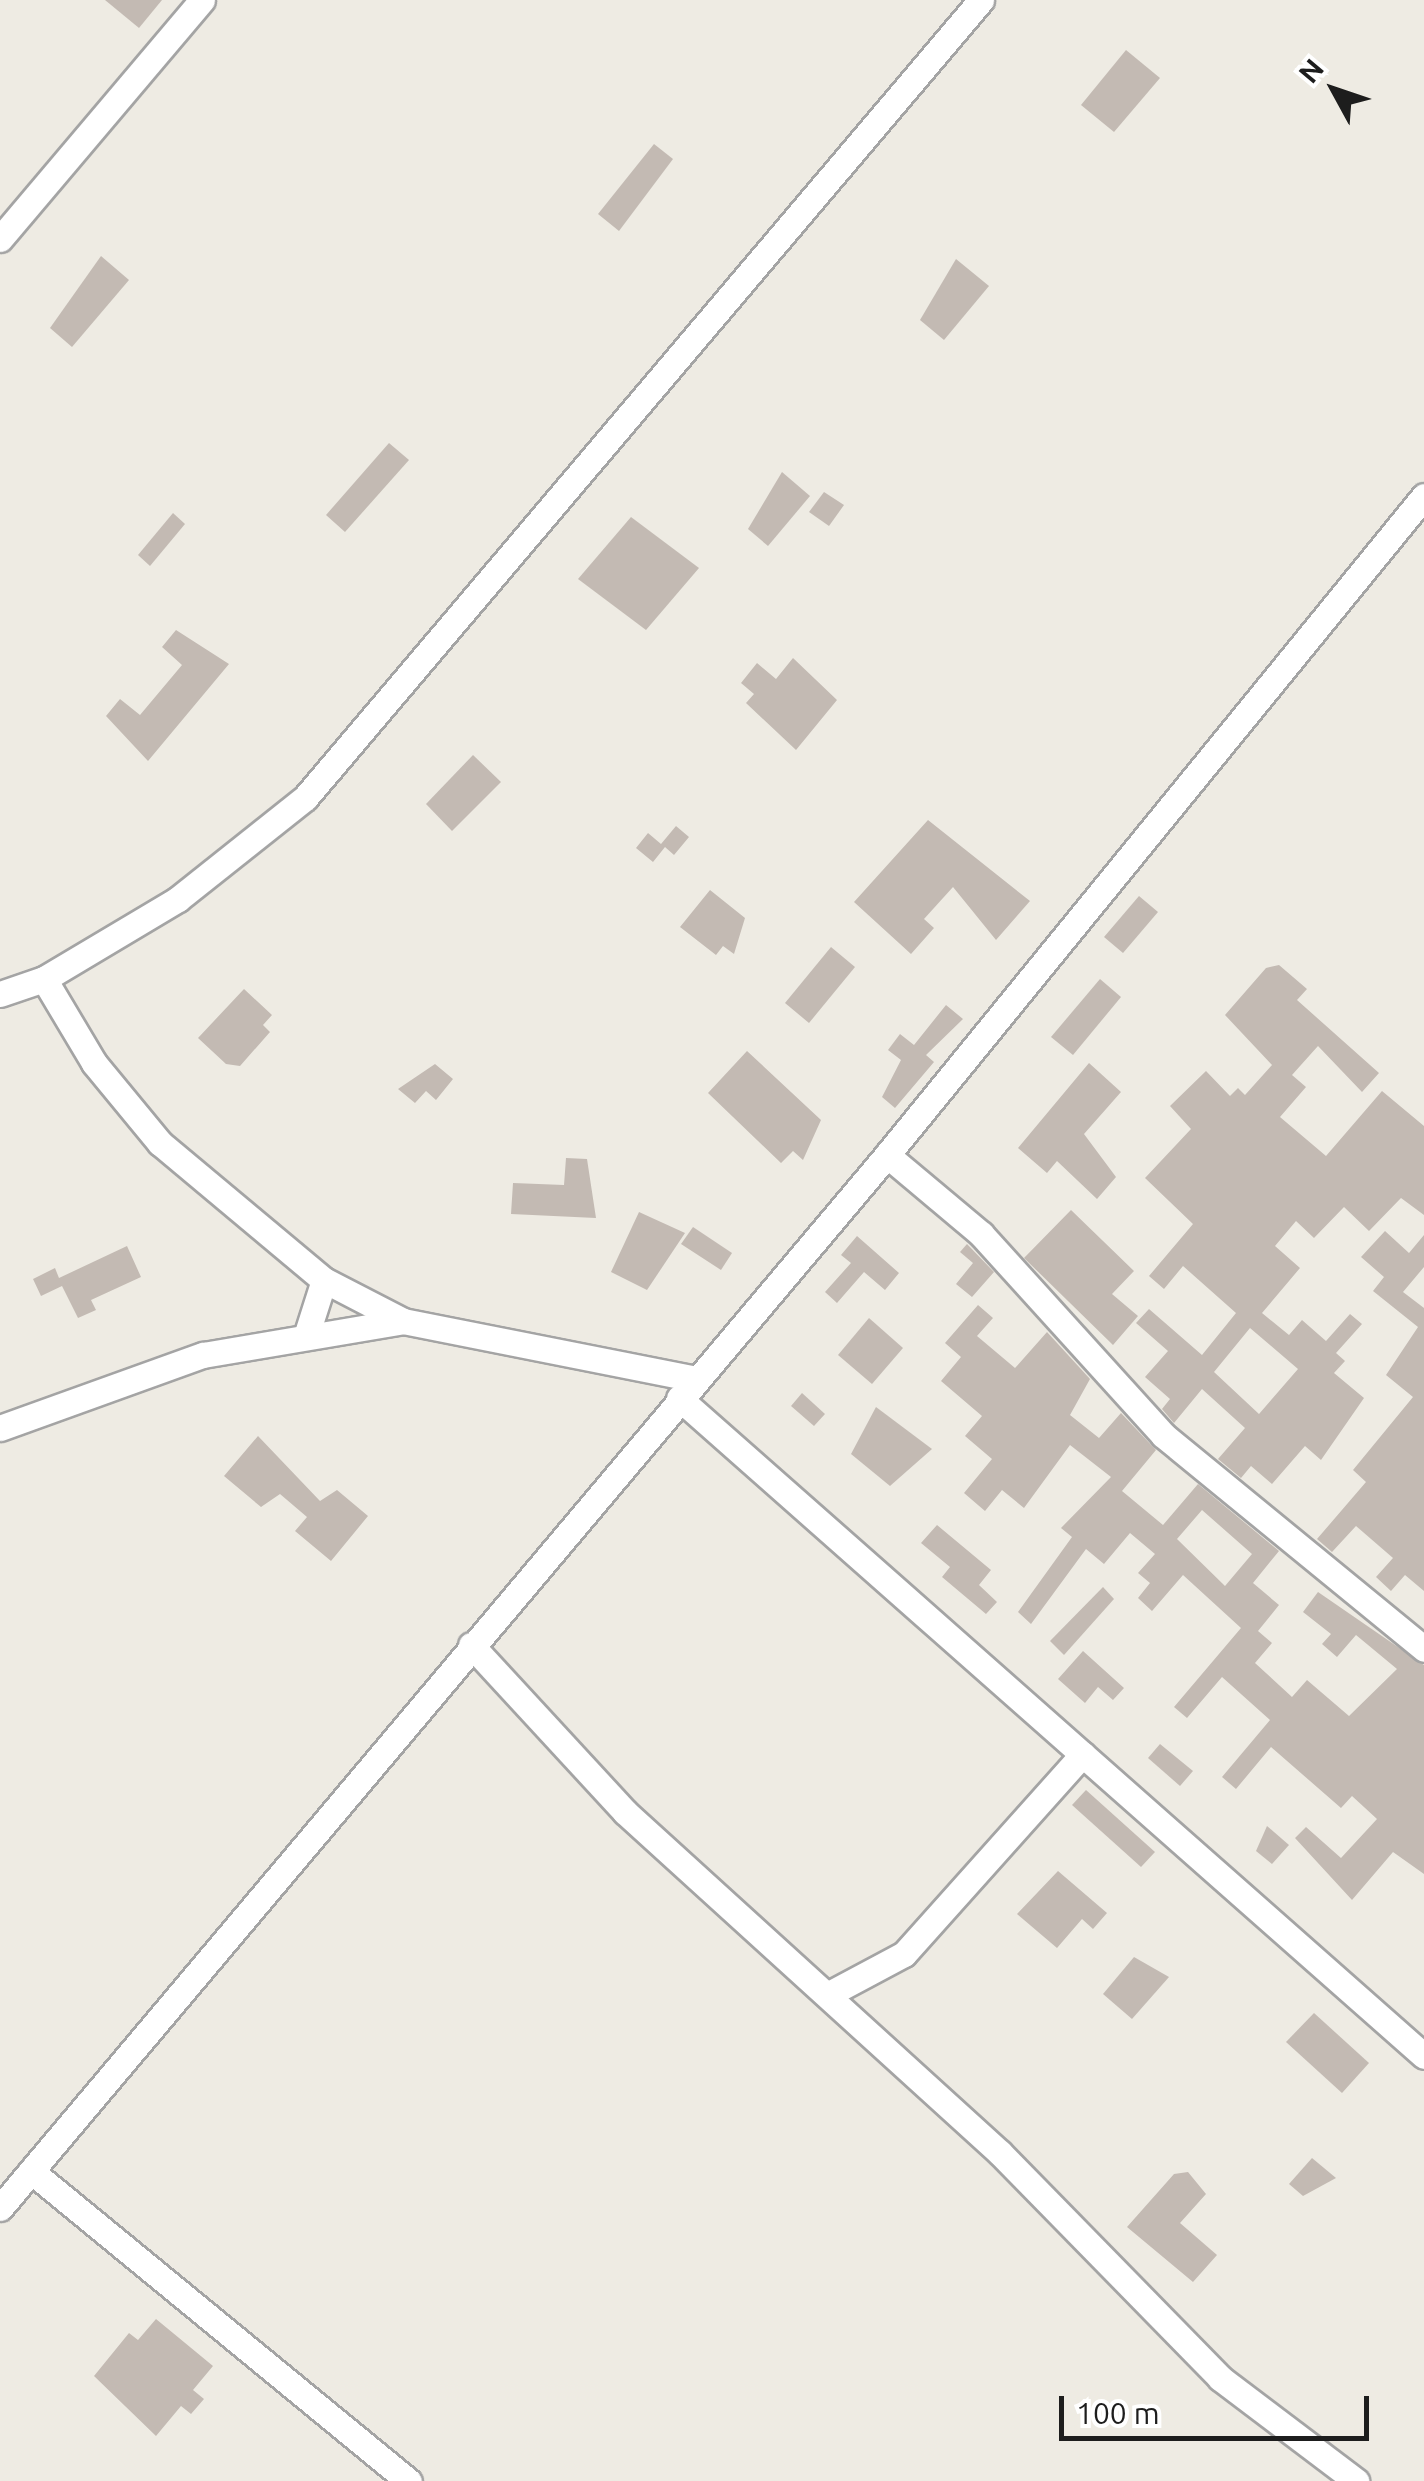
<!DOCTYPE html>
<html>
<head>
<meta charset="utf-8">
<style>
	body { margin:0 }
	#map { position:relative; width:1424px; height:2481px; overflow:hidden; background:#eeebe3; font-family:Ubuntu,sans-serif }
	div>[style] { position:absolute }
	.building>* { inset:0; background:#c3bab3 }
	.roads { filter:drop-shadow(2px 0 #a4a4a4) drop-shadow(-2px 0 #a4a4a4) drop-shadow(0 2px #a4a4a4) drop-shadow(0 -2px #a4a4a4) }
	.street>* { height:25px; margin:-12.5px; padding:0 12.5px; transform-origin:12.5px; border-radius:12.5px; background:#fff }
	span { translate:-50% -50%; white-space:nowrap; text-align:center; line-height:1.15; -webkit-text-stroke:8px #fff; paint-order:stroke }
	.north { position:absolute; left:1284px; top:40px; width:100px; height:100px; -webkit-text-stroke:8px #fff; paint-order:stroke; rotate:310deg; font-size:28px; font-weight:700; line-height:40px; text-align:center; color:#1d1d1d }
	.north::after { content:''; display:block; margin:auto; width:35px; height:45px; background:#1d1d1d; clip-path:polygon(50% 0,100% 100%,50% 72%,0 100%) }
	.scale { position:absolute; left:1059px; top:2396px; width:310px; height:45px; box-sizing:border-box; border:5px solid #1d1d1d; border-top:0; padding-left:12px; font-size:30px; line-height:35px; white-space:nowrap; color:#1d1d1d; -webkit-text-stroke:8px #fff; paint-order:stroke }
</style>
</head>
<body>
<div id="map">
	<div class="building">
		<div style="clip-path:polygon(105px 0,162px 0,139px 28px)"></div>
		<div style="clip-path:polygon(1126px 50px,1160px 78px,1114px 132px,1081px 105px)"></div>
		<div style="clip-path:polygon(654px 144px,673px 159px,619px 231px,598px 214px)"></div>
		<div style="clip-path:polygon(101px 256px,129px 280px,72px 347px,50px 328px)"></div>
		<div style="clip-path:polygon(956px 259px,989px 286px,944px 340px,920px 320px)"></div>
		<div style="clip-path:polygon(389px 443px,409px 460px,345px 532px,326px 515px)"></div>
		<div style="clip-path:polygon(782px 472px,810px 496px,768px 546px,748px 529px)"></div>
		<div style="clip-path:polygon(824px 492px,844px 505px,829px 526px,809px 512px)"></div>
		<div style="clip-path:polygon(173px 513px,185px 524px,150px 566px,138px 555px)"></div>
		<div style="clip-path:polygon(631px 517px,699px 568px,646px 630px,578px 579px)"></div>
		<div style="clip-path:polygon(176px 630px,229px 664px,148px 761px,106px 716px,120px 699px,140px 715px,182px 665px,162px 647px)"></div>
		<div style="clip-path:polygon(793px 658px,837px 700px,796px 750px,746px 703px,754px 694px,741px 683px,757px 663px,776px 679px)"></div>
		<div style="clip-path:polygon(473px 755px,501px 782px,452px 831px,426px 804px)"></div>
		<div style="clip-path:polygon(928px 820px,1030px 901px,996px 940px,953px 887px,924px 919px,934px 928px,911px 954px,854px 902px)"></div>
		<div style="clip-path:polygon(676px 826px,689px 837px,674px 855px,665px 847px,653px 862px,636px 848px,648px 833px,661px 844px)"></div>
		<div style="clip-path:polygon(710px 890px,745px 918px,734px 954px,723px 946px,716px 955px,680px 927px)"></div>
		<div style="clip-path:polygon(1139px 896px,1158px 912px,1123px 953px,1104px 937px)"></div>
		<div style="clip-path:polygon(831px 947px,855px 967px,809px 1023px,785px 1003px)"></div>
		<div style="clip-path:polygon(evenodd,1279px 965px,1307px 989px,1297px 1000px,1379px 1073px,1362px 1092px,1318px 1046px,1292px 1075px,1306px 1087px,1280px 1117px,1326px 1156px,1382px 1091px,1424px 1126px,1424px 1215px,1401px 1198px,1369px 1231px,1344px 1207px,1314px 1238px,1296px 1221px,1275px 1246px,1300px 1268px,1262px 1313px,1289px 1335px,1302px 1320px,1326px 1341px,1350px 1314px,1362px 1324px,1336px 1353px,1345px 1361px,1334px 1373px,1364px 1398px,1321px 1460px,1305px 1446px,1272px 1484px,1251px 1466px,1241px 1478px,1218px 1459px,1245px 1428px,1202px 1389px,1174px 1423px,1162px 1409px,1170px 1399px,1145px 1377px,1168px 1351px,1136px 1323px,1149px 1309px,1202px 1355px,1236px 1313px,1183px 1266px,1164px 1289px,1149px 1276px,1193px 1224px,1145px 1178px,1191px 1129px,1170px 1106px,1206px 1071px,1230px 1096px,1238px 1088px,1245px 1095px,1272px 1065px,1225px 1015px,1266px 968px,1279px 965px,1250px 1328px,1298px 1369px,1259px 1414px,1214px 1372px,1250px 1328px)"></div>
		<div style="clip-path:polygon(1100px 979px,1121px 997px,1073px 1055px,1051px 1037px)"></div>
		<div style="clip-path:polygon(244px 989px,272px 1015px,263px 1025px,270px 1032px,240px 1066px,226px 1064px,198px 1038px)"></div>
		<div style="clip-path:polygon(946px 1005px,963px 1019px,926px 1055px,934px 1062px,895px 1108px,882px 1097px,901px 1060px,888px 1050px,900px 1034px,914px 1045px)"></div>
		<div style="clip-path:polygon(747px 1051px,821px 1120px,803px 1160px,793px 1151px,781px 1163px,708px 1093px)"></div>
		<div style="clip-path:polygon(1089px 1063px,1121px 1092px,1084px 1134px,1116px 1177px,1097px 1199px,1057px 1161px,1047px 1173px,1018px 1148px)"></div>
		<div style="clip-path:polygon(435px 1064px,453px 1079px,436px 1100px,426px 1091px,415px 1103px,398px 1089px)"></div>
		<div style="clip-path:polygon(566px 1158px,587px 1159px,596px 1218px,511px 1214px,513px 1183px,564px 1185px)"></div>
		<div style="clip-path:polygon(1071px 1210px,1134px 1271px,1112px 1294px,1138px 1316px,1113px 1345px,1024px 1258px)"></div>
		<div style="clip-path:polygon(639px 1212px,685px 1233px,647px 1290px,611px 1272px)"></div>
		<div style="clip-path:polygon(693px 1227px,732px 1253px,721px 1270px,681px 1244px)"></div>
		<div style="clip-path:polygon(1385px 1231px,1409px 1253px,1424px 1235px,1424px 1267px,1403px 1292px,1424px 1308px,1424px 1591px,1405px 1575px,1391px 1591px,1376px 1577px,1393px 1558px,1356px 1526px,1332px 1552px,1317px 1539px,1366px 1482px,1353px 1470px,1413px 1397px,1386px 1375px,1418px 1327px,1373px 1291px,1384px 1277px,1361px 1257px)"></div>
		<div style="clip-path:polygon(857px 1236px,899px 1273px,885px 1290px,864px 1272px,837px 1303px,825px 1292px,851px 1263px,841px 1255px)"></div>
		<div style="clip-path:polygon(967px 1244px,994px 1272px,972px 1297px,956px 1284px,973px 1263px,960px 1252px)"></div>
		<div style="clip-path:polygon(127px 1246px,141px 1277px,91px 1300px,96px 1310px,78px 1318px,62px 1286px,41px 1296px,33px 1279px,55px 1268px,59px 1278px)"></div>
		<div style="clip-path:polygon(evenodd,978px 1305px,993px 1318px,977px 1336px,1015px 1368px,1047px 1332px,1090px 1379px,1070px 1415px,1099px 1438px,1121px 1413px,1156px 1450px,1122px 1491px,1163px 1525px,1198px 1484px,1279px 1551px,1253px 1583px,1279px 1605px,1258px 1631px,1272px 1643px,1255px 1663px,1292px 1697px,1307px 1680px,1349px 1716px,1397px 1669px,1356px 1635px,1337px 1657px,1322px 1644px,1331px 1634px,1303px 1612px,1318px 1592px,1424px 1665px,1424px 1874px,1393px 1852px,1352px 1900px,1295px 1838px,1306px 1827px,1341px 1858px,1377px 1819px,1352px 1796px,1341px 1808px,1271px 1747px,1236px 1789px,1222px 1777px,1270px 1720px,1222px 1677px,1187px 1718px,1174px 1707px,1241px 1628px,1183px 1575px,1152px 1611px,1138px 1598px,1150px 1583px,1138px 1573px,1155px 1554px,1130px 1533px,1104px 1564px,1086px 1549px,1031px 1624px,1018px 1612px,1072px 1537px,1061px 1528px,1111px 1477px,1070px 1445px,1024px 1508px,1002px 1490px,985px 1511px,964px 1493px,992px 1459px,965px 1436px,982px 1416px,941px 1381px,961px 1357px,945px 1343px,978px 1305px,1202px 1510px,1252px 1554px,1225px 1586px,1177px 1539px,1202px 1510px)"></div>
		<div style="clip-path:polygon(869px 1318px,903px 1348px,872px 1384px,838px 1355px)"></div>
		<div style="clip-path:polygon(802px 1393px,825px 1414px,814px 1426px,791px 1406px)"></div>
		<div style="clip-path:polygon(876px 1407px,932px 1449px,890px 1486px,851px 1454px)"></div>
		<div style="clip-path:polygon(258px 1436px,320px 1501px,337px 1490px,368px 1516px,331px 1561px,295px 1531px,307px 1517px,280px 1494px,261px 1507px,224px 1476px)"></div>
		<div style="clip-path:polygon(937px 1525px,991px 1570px,979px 1585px,997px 1602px,986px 1614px,942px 1577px,950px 1567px,921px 1543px)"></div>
		<div style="clip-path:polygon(1103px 1587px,1114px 1599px,1064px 1655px,1050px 1641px)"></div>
		<div style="clip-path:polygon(1083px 1651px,1124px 1688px,1113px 1700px,1098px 1687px,1085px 1703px,1058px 1679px)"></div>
		<div style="clip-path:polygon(1160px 1744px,1193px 1771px,1180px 1786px,1148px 1758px)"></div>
		<div style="clip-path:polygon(1086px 1790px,1155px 1852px,1141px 1867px,1072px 1805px)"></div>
		<div style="clip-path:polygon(1267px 1826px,1289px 1845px,1272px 1864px,1256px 1851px)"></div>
		<div style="clip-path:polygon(1058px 1871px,1107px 1913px,1093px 1929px,1082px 1919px,1057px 1948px,1017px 1914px)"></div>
		<div style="clip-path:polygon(1134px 1957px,1169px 1977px,1132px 2019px,1103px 1994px)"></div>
		<div style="clip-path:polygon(1314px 2013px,1369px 2063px,1342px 2093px,1286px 2042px)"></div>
		<div style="clip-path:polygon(1312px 2158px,1336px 2178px,1303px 2196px,1289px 2184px)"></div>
		<div style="clip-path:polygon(1188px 2172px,1206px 2194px,1180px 2223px,1217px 2255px,1193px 2282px,1127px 2227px,1174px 2174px)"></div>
		<div style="clip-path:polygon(156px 2319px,213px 2366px,193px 2390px,204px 2399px,191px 2414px,181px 2406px,156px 2436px,94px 2376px,129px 2333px,138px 2340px)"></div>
	</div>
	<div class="roads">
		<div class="street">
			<div style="left:0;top:239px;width:313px;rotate:-49.8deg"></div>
			<div style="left:44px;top:979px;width:98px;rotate:59.2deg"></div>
			<div style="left:94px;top:1063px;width:104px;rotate:50.5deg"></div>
			<div style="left:160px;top:1143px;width:214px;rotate:39.9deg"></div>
			<div style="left:324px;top:1280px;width:89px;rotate:27.4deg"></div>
			<div style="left:0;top:994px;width:46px;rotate:-18.8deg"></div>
			<div style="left:44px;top:979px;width:156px;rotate:-30.8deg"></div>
			<div style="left:178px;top:899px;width:162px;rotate:-38.5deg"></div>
			<div style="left:305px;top:798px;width:1046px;rotate:-49.73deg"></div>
			<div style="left:887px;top:1155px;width:123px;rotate:40deg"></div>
			<div style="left:981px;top:1234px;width:271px;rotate:47.8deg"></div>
			<div style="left:1163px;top:1435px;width:338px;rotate:39.3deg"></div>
			<div style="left:308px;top:1330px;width:52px;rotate:-72.3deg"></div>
			<div style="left:679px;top:1398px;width:994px;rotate:41.45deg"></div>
			<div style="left:0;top:1428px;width:216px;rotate:-19.8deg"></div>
			<div style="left:203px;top:1355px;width:203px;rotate:-9.6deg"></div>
			<div style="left:403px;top:1321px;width:298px;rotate:11.2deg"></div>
			<div style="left:471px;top:1645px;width:227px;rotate:47.3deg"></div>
			<div style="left:625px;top:1812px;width:507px;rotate:42.28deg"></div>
			<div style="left:1000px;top:2153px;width:315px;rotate:45.6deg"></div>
			<div style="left:1220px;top:2378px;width:171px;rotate:37.1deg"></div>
			<div style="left:829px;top:1994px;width:85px;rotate:-28.1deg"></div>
			<div style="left:904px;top:1954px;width:268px;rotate:-48.2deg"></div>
			<div style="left:31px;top:2171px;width:489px;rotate:39.4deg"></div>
			<div style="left:0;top:2208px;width:1377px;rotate:-49.89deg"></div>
			<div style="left:887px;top:1155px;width:850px;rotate:-50.82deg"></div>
		</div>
	</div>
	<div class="north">N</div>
	<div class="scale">100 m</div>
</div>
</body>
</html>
